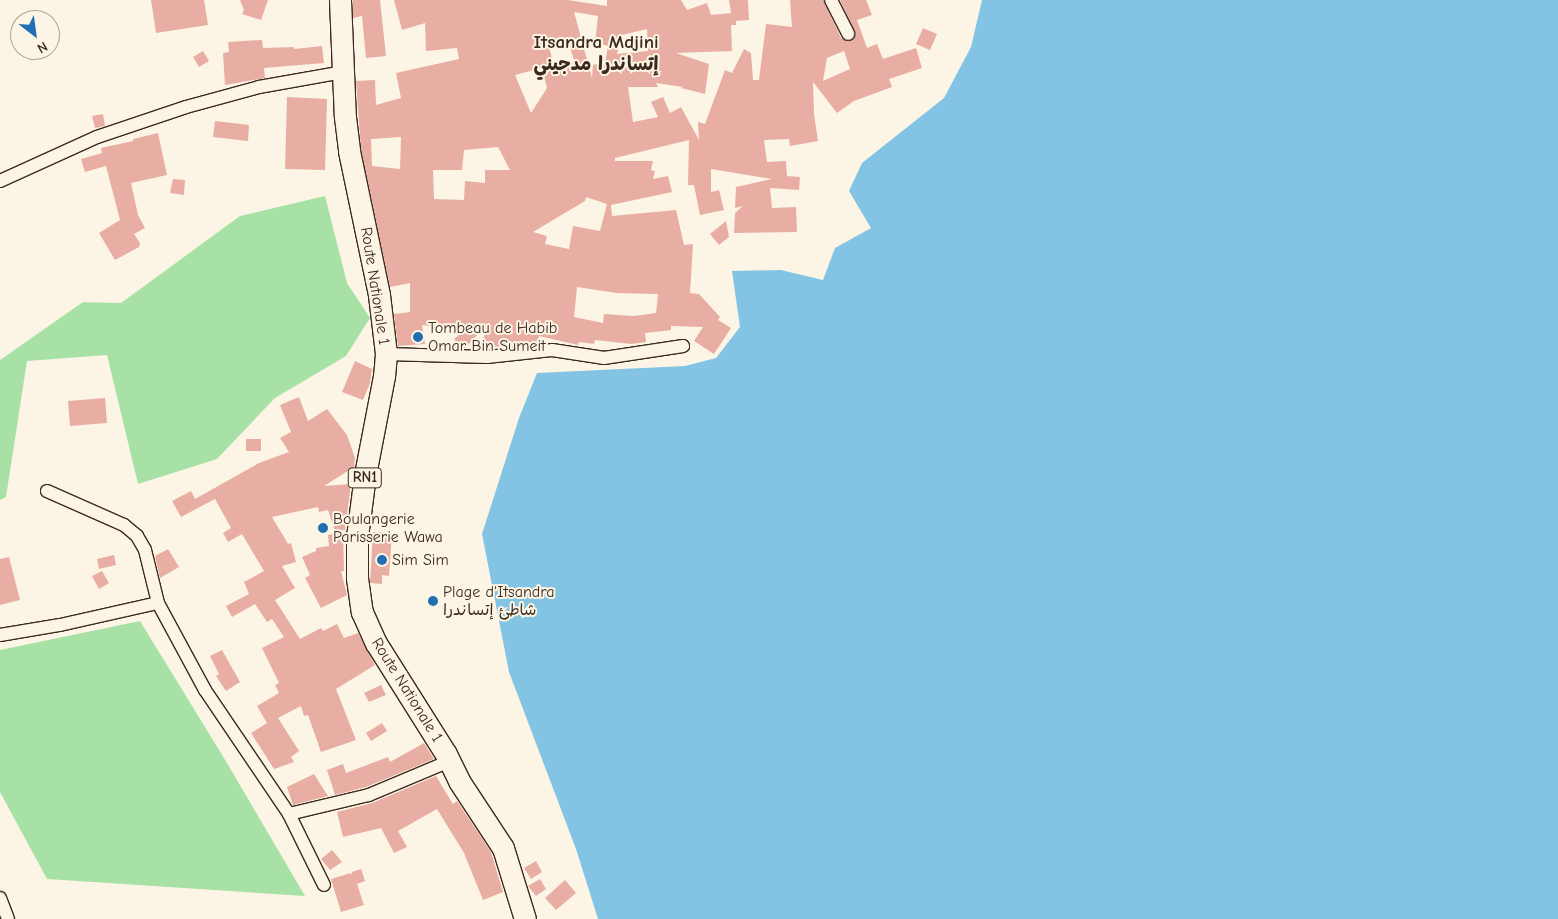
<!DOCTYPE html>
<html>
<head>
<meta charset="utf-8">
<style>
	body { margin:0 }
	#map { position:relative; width:1558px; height:919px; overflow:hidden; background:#fcf5e5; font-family:"Comic Neue","Playpen Sans Arabic",sans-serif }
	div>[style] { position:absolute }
	.green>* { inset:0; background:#a8e1a6 }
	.water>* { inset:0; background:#83c4e4 }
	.building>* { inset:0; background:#e8aea4 }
	.roads { filter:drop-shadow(1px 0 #3b2a1e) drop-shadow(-1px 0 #3b2a1e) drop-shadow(0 1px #3b2a1e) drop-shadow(0 -1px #3b2a1e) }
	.street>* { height:12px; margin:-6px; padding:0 6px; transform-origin:6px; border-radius:6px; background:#fcf5e5 }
	.primary>* { height:21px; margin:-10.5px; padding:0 10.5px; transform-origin:10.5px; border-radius:10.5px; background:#fcf5e5 }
	.dots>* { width:14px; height:14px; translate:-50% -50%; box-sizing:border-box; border:2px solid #fcf5e5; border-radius:50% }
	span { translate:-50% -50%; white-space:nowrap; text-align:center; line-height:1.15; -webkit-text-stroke:4px #fcf5e5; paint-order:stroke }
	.shield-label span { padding:1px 4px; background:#fcf5e5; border:1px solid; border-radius:4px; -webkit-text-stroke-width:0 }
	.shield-label { font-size:15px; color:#3b2a1e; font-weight:700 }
	.street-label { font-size:16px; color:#3b2a1e }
	.poi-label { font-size:16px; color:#3b2a1e }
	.left { translate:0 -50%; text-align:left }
	.quarter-label { font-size:19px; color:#3b2a1e; font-weight:700 }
	.north { position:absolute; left:10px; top:10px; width:50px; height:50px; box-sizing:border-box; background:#fcf5e5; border:1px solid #afa495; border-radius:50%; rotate:150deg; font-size:14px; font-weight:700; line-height:20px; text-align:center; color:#3b2a1e }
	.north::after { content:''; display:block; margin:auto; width:18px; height:22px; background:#1f6fb2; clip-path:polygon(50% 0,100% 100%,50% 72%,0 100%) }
</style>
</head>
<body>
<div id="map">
	<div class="green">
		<div style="clip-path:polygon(325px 196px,347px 283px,370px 318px,346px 356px,275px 398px,217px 459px,138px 484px,107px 355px,27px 361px,6px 497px,0 500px,0 360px,83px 302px,121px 303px,240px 216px)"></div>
		<div style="clip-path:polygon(140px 621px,227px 763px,305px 896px,47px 879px,0 792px,0 650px)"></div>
	</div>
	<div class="water">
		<div style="clip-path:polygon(982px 0,1558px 0,1558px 919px,598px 919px,576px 849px,509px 672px,482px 534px,519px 418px,537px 373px,685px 366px,716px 358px,740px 327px,732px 271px,781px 270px,823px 280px,835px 248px,871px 228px,849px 191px,862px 163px,944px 98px,971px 47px)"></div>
	</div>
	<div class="building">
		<div style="clip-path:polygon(151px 0,204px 0,208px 25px,156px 33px)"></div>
		<div style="clip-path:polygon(240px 0,268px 0,261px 20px,242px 14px,244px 10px)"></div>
		<div style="clip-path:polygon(353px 0,380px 0,386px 56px,366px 58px,362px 16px,353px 18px)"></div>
		<div style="clip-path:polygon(evenodd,394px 0,568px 0,607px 6px,607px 0,681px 0,687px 10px,707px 3px,711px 15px,731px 13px,729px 0,748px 0,749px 20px,736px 21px,736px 25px,731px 25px,732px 51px,676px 53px,709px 64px,705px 94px,681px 88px,683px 87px,656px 83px,658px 87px,628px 87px,633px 122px,658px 117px,651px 102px,663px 97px,670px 113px,681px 107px,699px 140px,698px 122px,705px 124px,725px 70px,732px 73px,744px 49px,751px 53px,753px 80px,759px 80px,766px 24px,792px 27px,790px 0,823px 0,841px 38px,848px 42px,854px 39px,856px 34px,840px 0,866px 0,872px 15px,857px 20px,867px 48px,877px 44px,883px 59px,916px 48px,922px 68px,889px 79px,892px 87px,854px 101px,837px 113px,813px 82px,814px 114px,818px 141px,790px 146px,789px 139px,764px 140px,767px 162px,786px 161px,787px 176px,800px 177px,799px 190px,770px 188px,772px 208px,796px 207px,797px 232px,734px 233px,735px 213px,743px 206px,735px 208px,736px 187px,772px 179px,711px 169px,711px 192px,719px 190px,724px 210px,700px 215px,694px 185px,688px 185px,689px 140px,615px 158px,615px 161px,653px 161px,651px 170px,655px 171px,653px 179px,668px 176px,672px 192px,611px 205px,612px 216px,676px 210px,684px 245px,693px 244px,690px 293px,699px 294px,720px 317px,718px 320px,731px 328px,714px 354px,694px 341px,703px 327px,671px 326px,671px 330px,645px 333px,646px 342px,631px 344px,595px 340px,594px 344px,579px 342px,578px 345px,539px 336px,538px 343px,516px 342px,515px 346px,501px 347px,483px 345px,485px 327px,465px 348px,462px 348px,454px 339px,465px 330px,422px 325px,425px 344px,398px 346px,394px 314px,410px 312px,410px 283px,390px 287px,361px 149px,356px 81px,375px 80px,376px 105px,401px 98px,396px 73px,459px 59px,457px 48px,426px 51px,425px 23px,402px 30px,394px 0,574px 12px,598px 16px,595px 43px,608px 46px,605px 63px,593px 65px,592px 78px,574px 12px,394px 0,647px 29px,648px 51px,617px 54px,622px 35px,647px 29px,394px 0,567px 38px,575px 63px,554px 66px,548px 43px,567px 38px,394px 0,844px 51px,850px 69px,823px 81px,827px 58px,844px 51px,394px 0,542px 68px,547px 88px,531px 113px,515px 75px,542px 68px,394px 0,401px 137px,400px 169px,372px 166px,371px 139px,401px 137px,394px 0,498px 147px,510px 170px,485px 170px,485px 183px,465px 181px,464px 200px,434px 199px,433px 170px,462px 170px,464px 150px,498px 147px,394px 0,586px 197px,607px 204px,600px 231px,573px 226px,569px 249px,545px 244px,547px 236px,533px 232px,585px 201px,586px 197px,394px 0,577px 287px,617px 293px,658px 294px,656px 313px,634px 316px,604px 314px,603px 323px,574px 317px,577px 287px)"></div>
		<div style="clip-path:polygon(923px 28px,937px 34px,930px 50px,916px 44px)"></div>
		<div style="clip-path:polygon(262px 40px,263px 48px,294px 47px,294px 49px,322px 46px,324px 63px,264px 68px,265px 78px,225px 85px,223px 53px,229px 52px,228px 42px)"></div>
		<div style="clip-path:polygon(203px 51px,209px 61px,199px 67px,193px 57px)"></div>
		<div style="clip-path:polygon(287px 97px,327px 99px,325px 170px,285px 169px)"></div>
		<div style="clip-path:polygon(103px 114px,105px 126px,95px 128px,92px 116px)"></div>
		<div style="clip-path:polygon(215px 121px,249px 125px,248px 141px,213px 137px)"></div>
		<div style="clip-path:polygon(158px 133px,167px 175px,131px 183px,138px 215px,145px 228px,134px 234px,140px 243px,139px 247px,115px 260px,99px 233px,120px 220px,106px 166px,85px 172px,81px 159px,102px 153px,101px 148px,133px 141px,133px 139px)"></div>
		<div style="clip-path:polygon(173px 179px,185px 180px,184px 195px,170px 193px)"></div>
		<div style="clip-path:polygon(726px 221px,729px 237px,719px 245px,710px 234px)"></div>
		<div style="clip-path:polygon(355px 361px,372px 369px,370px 383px,363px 400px,342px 392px)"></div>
		<div style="clip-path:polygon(299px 397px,308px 421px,327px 409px,347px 435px,355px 458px,354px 467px,324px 486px,351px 484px,345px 530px,335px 531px,328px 510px,319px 512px,318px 507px,272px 517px,288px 544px,291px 543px,296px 562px,282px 566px,295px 588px,275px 600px,300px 639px,321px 628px,323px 631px,337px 624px,344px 638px,358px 633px,375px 665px,336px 689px,356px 740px,321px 752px,308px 715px,304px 716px,301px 706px,278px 718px,299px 751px,291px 757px,294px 762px,274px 769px,251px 733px,267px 723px,257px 706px,279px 693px,275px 685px,279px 683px,262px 648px,284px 637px,272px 619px,267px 622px,255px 604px,232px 617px,226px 606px,249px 594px,244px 582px,264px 571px,242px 534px,228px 542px,223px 533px,231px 528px,215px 499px,181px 517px,172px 501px,191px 491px,195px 499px,259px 463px,289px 452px,280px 438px,291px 432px,280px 405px)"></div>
		<div style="clip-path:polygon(105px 398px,107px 423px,70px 426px,68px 401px)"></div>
		<div style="clip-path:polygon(246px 439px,261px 439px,261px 451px,246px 451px)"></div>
		<div style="clip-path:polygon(343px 532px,344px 571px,341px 571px,347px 595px,321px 608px,305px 578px,310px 575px,302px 557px,316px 551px,316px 548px,329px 546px,328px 535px)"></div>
		<div style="clip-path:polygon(373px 532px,392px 533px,389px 576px,382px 575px,382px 584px,370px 583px)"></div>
		<div style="clip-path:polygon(168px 549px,179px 567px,160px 578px,155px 556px)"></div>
		<div style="clip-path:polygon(114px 555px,116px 565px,99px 569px,97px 559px)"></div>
		<div style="clip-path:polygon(9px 557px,20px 600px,0 605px,0 559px)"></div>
		<div style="clip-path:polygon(102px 571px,109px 583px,99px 589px,92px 576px)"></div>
		<div style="clip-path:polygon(222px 650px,240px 682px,226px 691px,216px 676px,219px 674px,210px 656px)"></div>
		<div style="clip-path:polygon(381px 685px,386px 695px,369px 702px,364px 693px)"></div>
		<div style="clip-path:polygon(382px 723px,387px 731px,371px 741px,366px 733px)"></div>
		<div style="clip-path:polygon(424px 743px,434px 759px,366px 787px,335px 795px,327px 770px,343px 764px,346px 773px,388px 757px,390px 762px)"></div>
		<div style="clip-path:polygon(314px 774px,328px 796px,293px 805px,287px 787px)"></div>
		<div style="clip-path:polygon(436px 776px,453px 804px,457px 801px,491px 852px,503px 892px,483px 900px,464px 853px,437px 809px,398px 831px,407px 847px,394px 853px,381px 828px,343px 837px,337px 812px,372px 803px)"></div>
		<div style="clip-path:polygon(332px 850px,342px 862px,330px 870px,321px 859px)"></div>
		<div style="clip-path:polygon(536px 861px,542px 872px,531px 879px,524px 868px)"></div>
		<div style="clip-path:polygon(361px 869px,365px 881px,357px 884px,364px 905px,341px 912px,331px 879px,351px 873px,352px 875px,352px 872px)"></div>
		<div style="clip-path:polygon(540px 879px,546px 889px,536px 896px,528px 886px)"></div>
		<div style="clip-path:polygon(565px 880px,576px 893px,556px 910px,545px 898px)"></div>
	</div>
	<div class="roads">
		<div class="street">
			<div style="left:831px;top:0;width:38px;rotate:63deg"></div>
			<div style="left:0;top:181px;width:107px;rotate:-24.4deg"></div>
			<div style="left:97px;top:137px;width:94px;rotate:-18.6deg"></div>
			<div style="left:186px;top:107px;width:76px;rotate:-15.3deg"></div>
			<div style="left:259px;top:87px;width:85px;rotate:-10.1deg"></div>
			<div style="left:386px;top:354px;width:101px;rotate:1.7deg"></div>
			<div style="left:487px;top:357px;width:65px;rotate:-6.1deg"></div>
			<div style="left:552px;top:350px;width:53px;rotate:8.7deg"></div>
			<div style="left:604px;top:358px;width:80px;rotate:-8.6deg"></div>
			<div style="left:47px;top:491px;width:84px;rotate:23.8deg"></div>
			<div style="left:124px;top:525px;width:17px;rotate:40deg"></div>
			<div style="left:137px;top:536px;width:16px;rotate:60deg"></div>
			<div style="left:145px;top:550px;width:55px;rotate:76.2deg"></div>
			<div style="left:158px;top:603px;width:99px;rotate:61.6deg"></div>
			<div style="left:205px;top:690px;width:150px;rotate:55.9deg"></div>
			<div style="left:289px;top:814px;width:79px;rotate:63.8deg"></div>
			<div style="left:0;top:635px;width:61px;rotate:-9.5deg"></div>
			<div style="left:60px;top:625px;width:100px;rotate:-12.7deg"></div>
			<div style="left:289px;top:814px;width:82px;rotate:-13.4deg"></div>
			<div style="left:369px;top:795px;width:88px;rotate:-22.8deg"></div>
			<div style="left:0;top:898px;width:22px;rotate:69deg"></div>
		</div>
		<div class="primary">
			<div style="left:340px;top:0;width:117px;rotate:87.6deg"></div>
			<div style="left:345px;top:117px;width:34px;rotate:83deg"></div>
			<div style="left:349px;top:151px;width:147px;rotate:78.2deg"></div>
			<div style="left:379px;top:295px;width:59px;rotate:83.2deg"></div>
			<div style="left:386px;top:354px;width:22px;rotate:95deg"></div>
			<div style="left:384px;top:376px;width:101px;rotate:100.9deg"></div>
			<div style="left:365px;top:475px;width:63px;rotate:97.4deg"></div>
			<div style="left:357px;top:537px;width:41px;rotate:90deg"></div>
			<div style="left:357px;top:578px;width:34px;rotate:82deg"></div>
			<div style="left:362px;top:612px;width:34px;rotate:66deg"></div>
			<div style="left:376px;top:643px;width:131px;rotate:57.8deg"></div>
			<div style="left:446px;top:754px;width:30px;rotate:64deg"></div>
			<div style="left:459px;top:781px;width:80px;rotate:56.7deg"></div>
			<div style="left:503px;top:848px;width:74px;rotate:72.8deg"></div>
		</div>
	</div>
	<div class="dots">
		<div style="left:418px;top:337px;background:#1f6fb2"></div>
		<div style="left:323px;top:528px;background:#1f6fb2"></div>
		<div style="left:382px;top:560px;background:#1f6fb2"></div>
		<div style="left:433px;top:601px;background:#1f6fb2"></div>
	</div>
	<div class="shield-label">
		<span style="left:365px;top:478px">RN1</span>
	</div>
	<div class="street-label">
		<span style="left:375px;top:286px;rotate:81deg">Route Nationale 1</span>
		<span style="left:407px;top:690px;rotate:58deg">Route Nationale 1</span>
	</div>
	<div class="poi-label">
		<span class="left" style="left:428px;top:337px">Tombeau de Habib<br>Omar Bin Sumeit</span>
		<span class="left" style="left:333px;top:528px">Boulangerie<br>Parisserie Wawa</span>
		<span class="left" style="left:392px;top:560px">Sim Sim</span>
		<span class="left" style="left:443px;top:601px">Plage d'Itsandra<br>شاطئ إتساندرا</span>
	</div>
	<div class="quarter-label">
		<span style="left:596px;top:54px">Itsandra Mdjini<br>إتساندرا مدجيني</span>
	</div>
	<div class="north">N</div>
</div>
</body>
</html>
